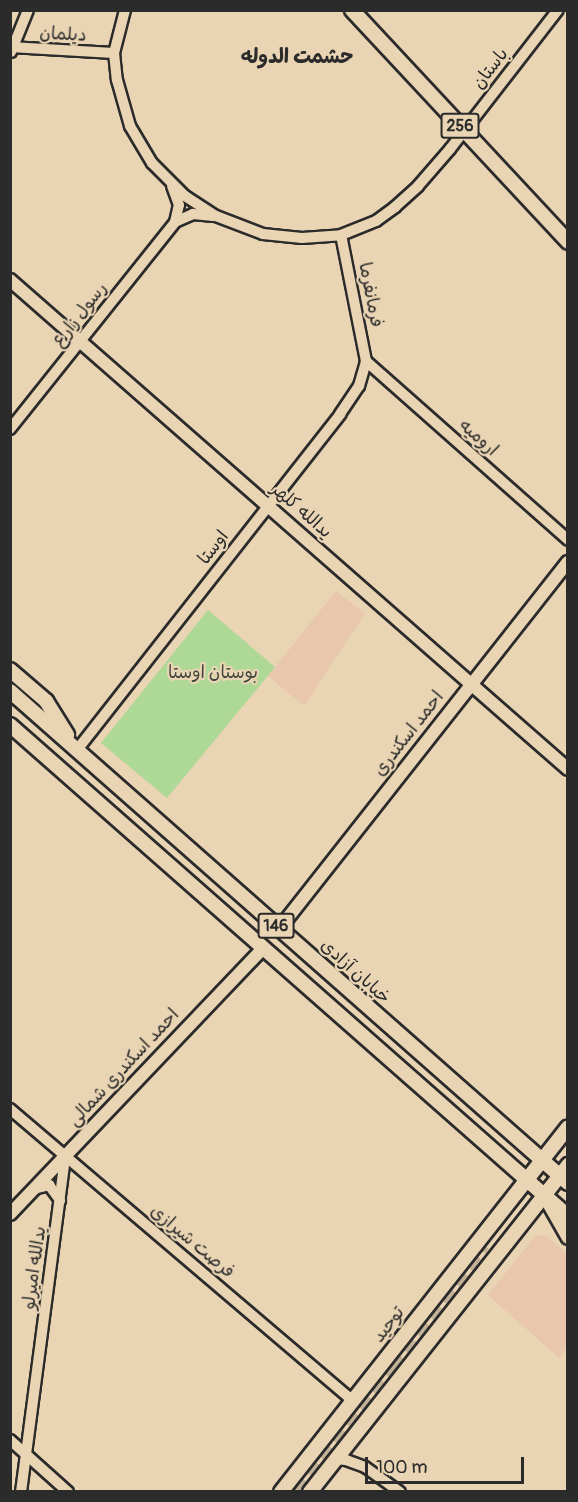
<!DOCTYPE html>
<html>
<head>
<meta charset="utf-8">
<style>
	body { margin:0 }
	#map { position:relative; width:578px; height:1502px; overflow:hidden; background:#e9d4b3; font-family:Pangolin,"Playpen Sans Arabic",sans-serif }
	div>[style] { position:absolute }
	.built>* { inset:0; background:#e8c7ae }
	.green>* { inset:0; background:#add896 }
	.trunk-tunnel>* { height:14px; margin-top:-7px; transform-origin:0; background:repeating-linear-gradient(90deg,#c3b298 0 14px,transparent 0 21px) }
	.roads { filter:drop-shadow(2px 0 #2b2b2b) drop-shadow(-2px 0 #2b2b2b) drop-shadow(0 2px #2b2b2b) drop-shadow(0 -2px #2b2b2b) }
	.tertiary>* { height:10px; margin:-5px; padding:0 5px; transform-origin:5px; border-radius:5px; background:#e9d4b3 }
	.secondary>* { height:12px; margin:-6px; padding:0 6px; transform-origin:6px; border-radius:6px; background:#e9d4b3 }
	.primary>* { height:14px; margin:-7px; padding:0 7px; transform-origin:7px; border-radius:7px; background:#e9d4b3 }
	span { translate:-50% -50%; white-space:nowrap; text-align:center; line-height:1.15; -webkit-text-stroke:4.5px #e9d4b3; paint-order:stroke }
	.shield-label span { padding:2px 4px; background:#e9d4b3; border:2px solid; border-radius:4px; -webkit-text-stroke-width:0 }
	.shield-label { font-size:16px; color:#2b2b2b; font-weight:700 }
	.street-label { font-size:18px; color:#2b2b2b }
	.park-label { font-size:18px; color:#3e453b }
	.neighbourhood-label { font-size:20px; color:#2b2b2b; font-weight:700 }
	.frame { position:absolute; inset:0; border:12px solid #2b2b2b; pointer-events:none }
	.scale { position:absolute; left:365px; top:1457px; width:159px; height:27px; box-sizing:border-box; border:3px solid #2b2b2b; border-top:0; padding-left:8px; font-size:18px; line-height:21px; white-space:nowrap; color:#2b2b2b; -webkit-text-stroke:4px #e9d4b3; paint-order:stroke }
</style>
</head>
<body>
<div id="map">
	<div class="built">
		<div style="clip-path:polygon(336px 591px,365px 614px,304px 706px,268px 676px)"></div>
		<div style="clip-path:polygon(540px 1235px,547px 1236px,567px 1254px,567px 1347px,559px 1358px,488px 1295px,535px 1236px)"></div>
	</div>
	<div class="green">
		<div style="clip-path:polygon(208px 610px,275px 667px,167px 798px,101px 743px)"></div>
	</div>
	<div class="trunk-tunnel">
		<div style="left:297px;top:1492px;width:157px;rotate:-51.7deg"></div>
		<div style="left:394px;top:1369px;width:153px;rotate:-54.5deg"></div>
	</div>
	<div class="roads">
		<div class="tertiary">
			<div style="left:125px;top:10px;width:44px;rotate:104.3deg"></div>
			<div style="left:114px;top:53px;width:27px;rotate:84deg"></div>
			<div style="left:117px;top:80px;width:48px;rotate:74.2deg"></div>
			<div style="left:130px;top:126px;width:43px;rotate:59.3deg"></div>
			<div style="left:152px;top:163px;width:47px;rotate:45deg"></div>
			<div style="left:185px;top:196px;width:37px;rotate:33deg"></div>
			<div style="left:216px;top:216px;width:50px;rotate:21deg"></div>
			<div style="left:263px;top:234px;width:39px;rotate:6deg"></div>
			<div style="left:302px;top:238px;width:39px;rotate:-4deg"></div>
			<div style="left:341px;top:235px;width:38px;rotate:-22deg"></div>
			<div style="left:376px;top:221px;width:24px;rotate:-36deg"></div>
			<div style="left:395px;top:207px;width:31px;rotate:-42deg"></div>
			<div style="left:418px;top:186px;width:49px;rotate:-49.1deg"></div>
			<div style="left:450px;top:149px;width:176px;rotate:-52.2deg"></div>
			<div style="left:10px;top:47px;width:104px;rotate:3.3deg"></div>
			<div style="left:11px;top:52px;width:45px;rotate:-68deg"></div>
			<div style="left:175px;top:222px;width:20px;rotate:-24deg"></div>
			<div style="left:193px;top:214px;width:20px;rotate:6deg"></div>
			<div style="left:366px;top:361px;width:270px;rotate:41.5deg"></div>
			<div style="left:10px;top:429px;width:265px;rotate:-51.4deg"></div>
			<div style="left:175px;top:222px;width:17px;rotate:-77deg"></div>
			<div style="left:179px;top:205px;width:20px;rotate:-110deg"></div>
			<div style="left:77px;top:750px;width:427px;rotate:-51.9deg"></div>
			<div style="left:340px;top:414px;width:34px;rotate:-56deg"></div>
			<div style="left:359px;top:386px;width:26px;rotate:-74deg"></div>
			<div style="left:366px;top:361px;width:128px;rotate:-101.2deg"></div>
			<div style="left:10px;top:1109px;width:449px;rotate:40.4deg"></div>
			<div style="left:34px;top:1189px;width:16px;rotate:-15deg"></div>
			<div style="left:49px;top:1185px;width:19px;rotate:54deg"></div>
			<div style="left:10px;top:1440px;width:78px;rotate:41.9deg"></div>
			<div style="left:335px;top:1459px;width:11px;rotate:5deg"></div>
			<div style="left:346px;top:1460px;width:20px;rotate:20deg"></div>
			<div style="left:365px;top:1467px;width:43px;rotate:35.5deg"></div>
			<div style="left:21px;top:1492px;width:339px;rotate:-82.5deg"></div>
		</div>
		<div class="secondary">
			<div style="left:10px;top:280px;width:742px;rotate:41.23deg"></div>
			<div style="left:279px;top:929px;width:467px;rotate:-51.8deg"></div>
			<div style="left:544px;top:1196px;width:48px;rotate:60.3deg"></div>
			<div style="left:10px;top:1214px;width:367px;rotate:-46.4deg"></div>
		</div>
		<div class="primary">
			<div style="left:352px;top:10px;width:317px;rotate:47deg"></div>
			<div style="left:10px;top:670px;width:48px;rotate:40.7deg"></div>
			<div style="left:46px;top:701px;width:40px;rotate:58deg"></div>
			<div style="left:10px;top:691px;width:744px;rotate:41.4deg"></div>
			<div style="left:10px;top:725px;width:743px;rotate:41.35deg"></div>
			<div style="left:281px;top:1492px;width:464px;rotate:-51.8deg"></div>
			<div style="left:310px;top:1492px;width:417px;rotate:-51.7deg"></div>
		</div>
	</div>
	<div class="shield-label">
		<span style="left:460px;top:126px">256</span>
		<span style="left:276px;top:926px">146</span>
	</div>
	<div class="street-label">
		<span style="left:63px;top:35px;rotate:3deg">دیلمان</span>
		<span style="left:491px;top:69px;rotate:-52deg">باستان</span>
		<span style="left:370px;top:295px;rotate:79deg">فرمانفرما</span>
		<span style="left:80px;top:315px;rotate:-52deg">رسول زارع</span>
		<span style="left:478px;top:438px;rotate:42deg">ارومیه</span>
		<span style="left:301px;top:511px;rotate:41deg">یدالله کلهر</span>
		<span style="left:214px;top:548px;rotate:-52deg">اوستا</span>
		<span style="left:409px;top:734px;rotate:-52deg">احمد اسکندری</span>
		<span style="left:355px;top:972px;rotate:42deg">خیابان آزادی</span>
		<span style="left:124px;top:1068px;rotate:-47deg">احمد اسکندری شمالی</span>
		<span style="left:192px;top:1242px;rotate:40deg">فرصت شیرازی</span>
		<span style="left:35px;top:1268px;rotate:-82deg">یدالله امیرلو</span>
		<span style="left:389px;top:1325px;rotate:-52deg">توحید</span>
	</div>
	<div class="park-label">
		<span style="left:213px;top:673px">بوستان اوستا</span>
	</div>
	<div class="neighbourhood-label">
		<span style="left:297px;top:56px">حشمت الدوله</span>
	</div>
	<div class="frame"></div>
	<div class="scale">100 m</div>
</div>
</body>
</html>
